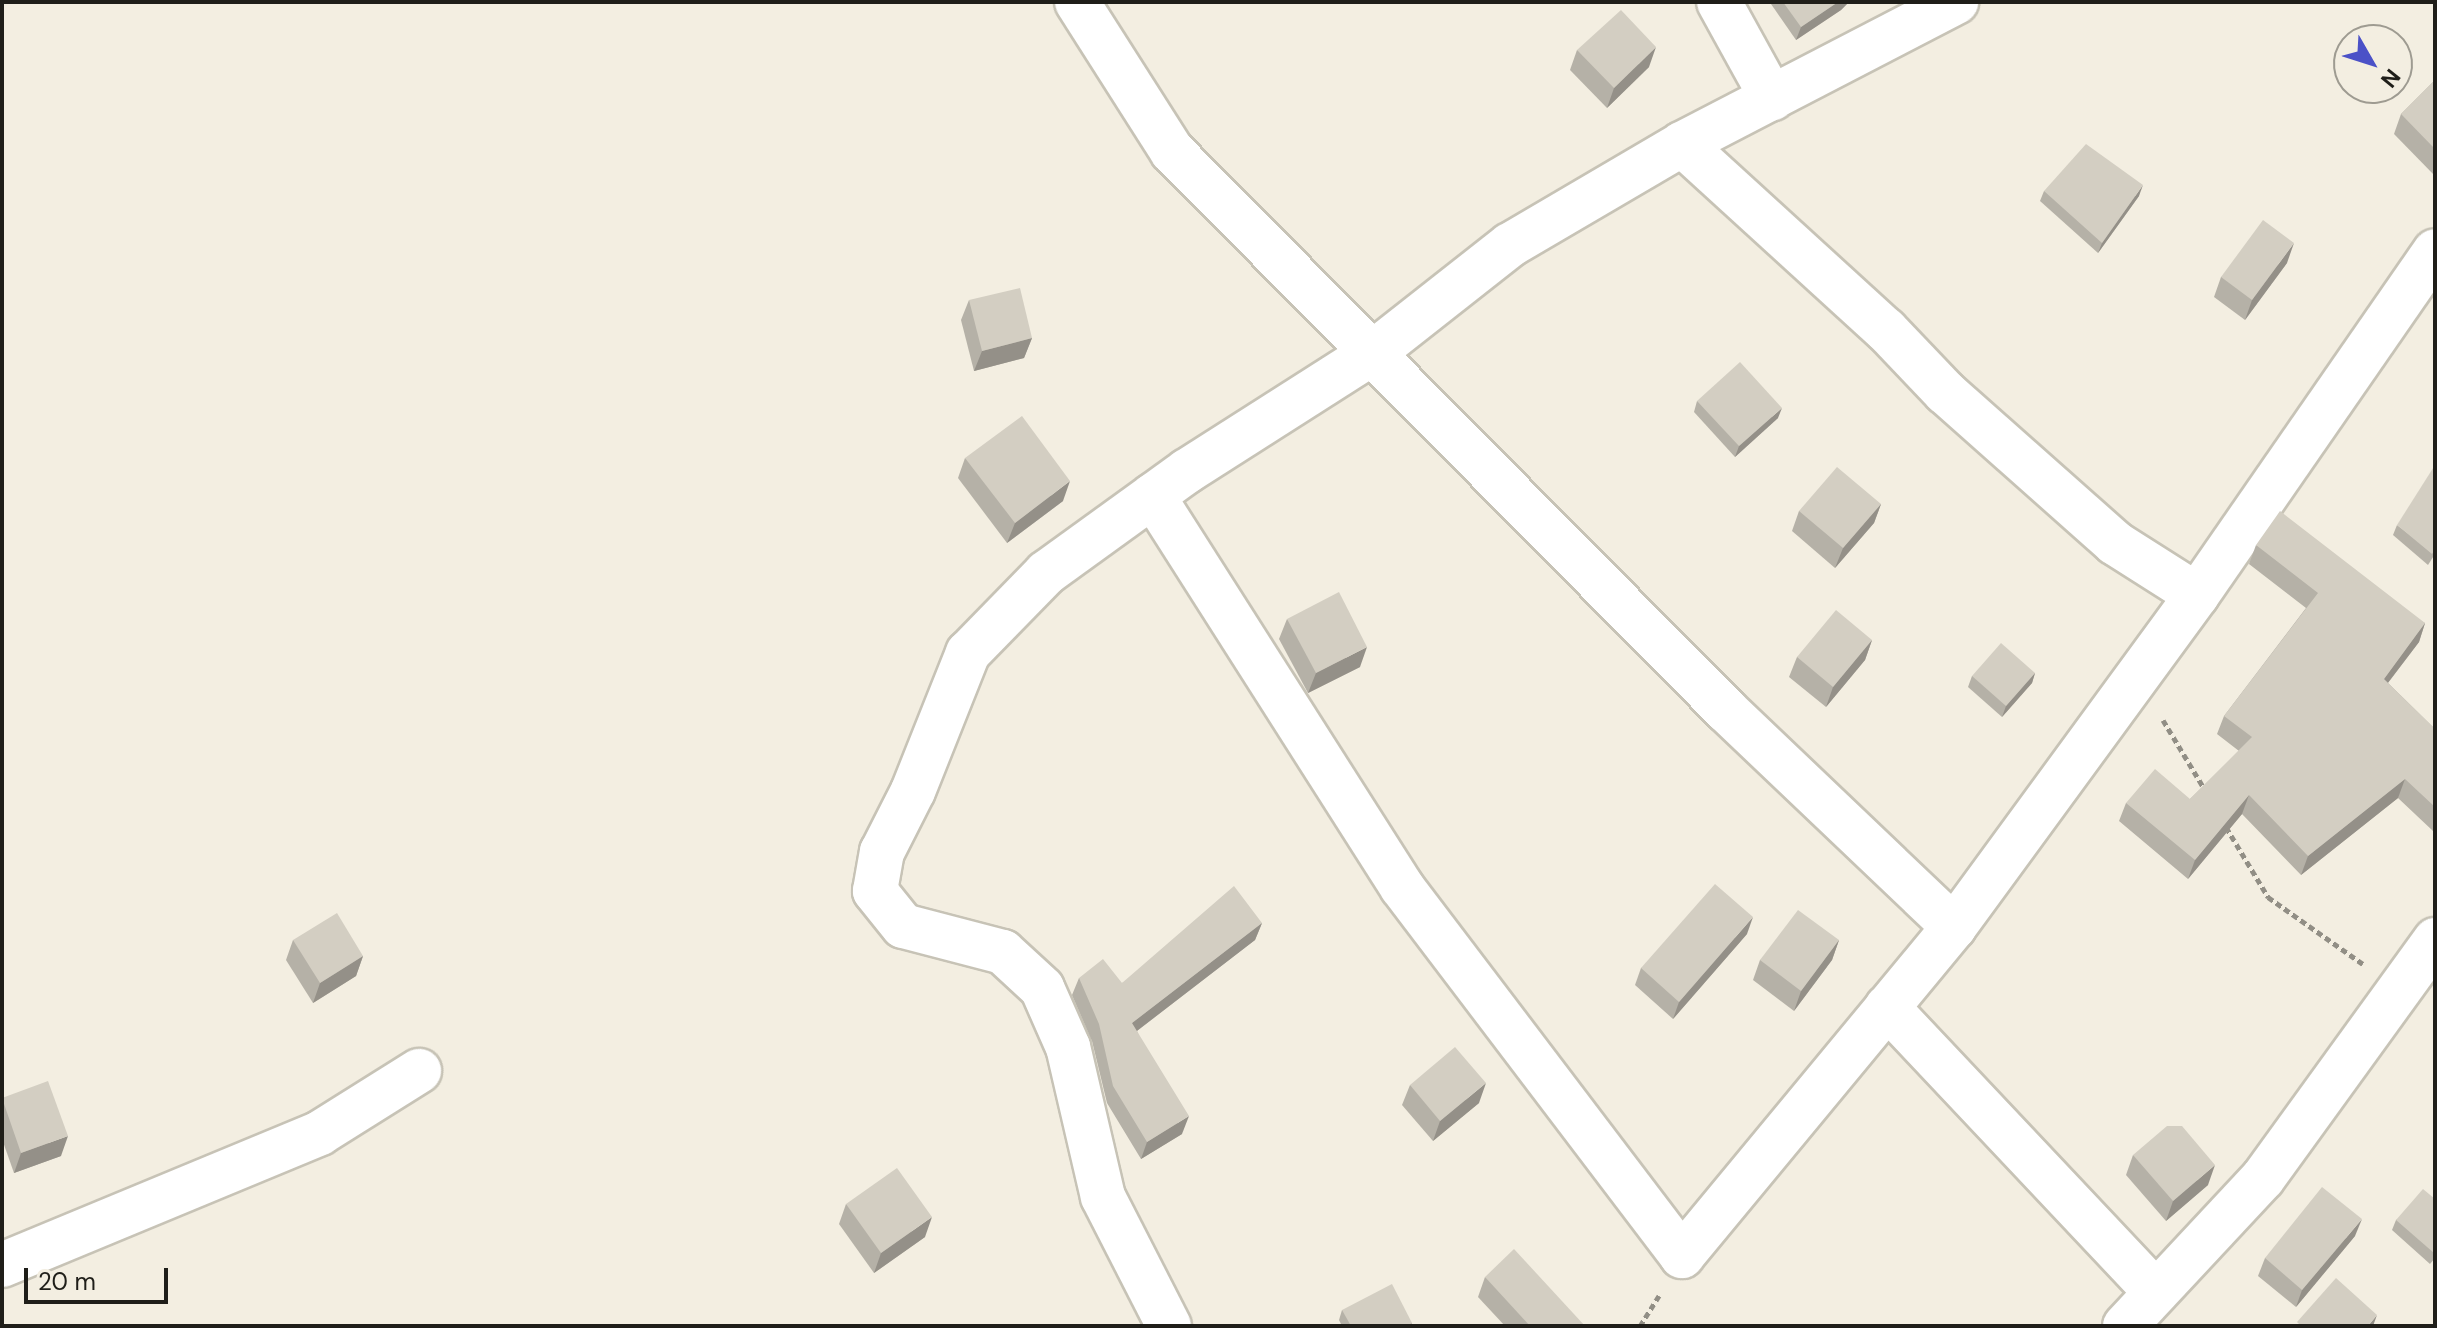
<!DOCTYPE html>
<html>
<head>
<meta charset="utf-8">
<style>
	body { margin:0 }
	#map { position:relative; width:2437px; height:1328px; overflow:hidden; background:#f3eee1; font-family:"DM Sans",sans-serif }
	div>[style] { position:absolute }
	.path>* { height:5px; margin-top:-2.5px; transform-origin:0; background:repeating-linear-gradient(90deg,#918e85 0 6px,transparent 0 10px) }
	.roads { filter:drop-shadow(2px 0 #c7c3b6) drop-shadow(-2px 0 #c7c3b6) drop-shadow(0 2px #c7c3b6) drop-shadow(0 -2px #c7c3b6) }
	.street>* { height:44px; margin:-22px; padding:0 22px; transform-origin:22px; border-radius:22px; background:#fff }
	.wall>* { inset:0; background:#b5b1a7 }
	.shaded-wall>* { inset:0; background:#949088 }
	.building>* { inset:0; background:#d3cec2 }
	span { translate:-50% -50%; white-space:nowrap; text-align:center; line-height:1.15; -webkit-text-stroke:6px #f3eee1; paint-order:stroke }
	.frame { position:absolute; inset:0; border:4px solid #1f1e19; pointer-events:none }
	.north { position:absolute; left:2333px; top:24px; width:80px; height:80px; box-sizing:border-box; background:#f3eee1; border:2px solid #9e9b91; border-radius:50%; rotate:129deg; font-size:22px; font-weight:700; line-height:32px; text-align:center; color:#1f1e19 }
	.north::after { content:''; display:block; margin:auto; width:28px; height:36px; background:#4b51c7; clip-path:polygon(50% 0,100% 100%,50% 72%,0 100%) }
	.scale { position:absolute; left:24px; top:1268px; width:144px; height:36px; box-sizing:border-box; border:4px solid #1f1e19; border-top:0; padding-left:10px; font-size:24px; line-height:28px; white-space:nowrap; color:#1f1e19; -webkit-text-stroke:6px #f3eee1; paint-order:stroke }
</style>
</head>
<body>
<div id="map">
	<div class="path">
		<div style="left:2163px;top:720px;width:82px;rotate:59deg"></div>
		<div style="left:2226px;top:827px;width:82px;rotate:59deg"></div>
		<div style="left:2268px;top:897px;width:116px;rotate:35.2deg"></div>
		<div style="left:1640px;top:1326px;width:36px;rotate:-58deg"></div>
	</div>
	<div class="roads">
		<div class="street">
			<div style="left:1077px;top:2px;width:177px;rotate:57.5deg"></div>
			<div style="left:1172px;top:151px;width:787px;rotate:45.26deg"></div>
			<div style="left:1726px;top:710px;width:315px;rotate:43.6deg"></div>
			<div style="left:1954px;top:927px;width:427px;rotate:129.6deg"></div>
			<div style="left:1682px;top:1256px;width:463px;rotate:-127.2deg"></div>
			<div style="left:1402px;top:887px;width:464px;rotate:-122.5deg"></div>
			<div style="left:1719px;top:2px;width:110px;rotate:61.1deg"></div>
			<div style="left:1682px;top:144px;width:276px;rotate:42.4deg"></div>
			<div style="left:1886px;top:330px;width:86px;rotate:46.4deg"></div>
			<div style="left:1945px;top:392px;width:227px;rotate:41.6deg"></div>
			<div style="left:2115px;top:543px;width:97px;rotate:32.4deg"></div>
			<div style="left:1954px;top:927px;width:411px;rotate:-53.8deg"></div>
			<div style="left:2197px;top:595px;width:418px;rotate:-55.3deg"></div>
			<div style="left:1887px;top:1007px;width:392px;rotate:46.7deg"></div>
			<div style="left:2px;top:1265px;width:344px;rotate:-22.5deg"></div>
			<div style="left:320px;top:1133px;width:117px;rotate:-32.1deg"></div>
			<div style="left:1169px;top:1326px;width:145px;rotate:-117.1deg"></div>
			<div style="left:1103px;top:1197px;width:154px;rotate:-103.1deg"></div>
			<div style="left:1068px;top:1047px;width:64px;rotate:-113.8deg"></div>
			<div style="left:1042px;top:988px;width:53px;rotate:-137.3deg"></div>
			<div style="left:1003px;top:952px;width:103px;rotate:-165.4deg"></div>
			<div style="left:903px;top:926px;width:45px;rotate:-128.7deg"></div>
			<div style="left:875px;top:891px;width:40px;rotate:-80deg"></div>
			<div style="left:882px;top:852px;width:68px;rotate:-63.1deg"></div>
			<div style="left:913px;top:791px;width:149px;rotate:-68.3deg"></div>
			<div style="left:968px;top:653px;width:112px;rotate:-45.7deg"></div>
			<div style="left:1046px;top:573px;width:174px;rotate:-35.9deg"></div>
			<div style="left:1187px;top:471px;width:222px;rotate:-32.5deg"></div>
			<div style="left:1374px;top:352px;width:173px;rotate:-38.2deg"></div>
			<div style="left:1510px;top:245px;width:199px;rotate:-30.4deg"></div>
			<div style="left:1682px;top:144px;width:309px;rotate:-27.4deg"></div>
			<div style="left:2125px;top:1326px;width:202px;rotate:-47deg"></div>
			<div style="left:2263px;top:1178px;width:294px;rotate:-54.1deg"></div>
		</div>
	</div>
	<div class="wall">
		<div style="clip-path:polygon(1772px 2px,1849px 2px,1841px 10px,1796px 40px,1771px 4px)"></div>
		<div style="clip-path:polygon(1577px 50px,1649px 67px,1607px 108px,1570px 70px)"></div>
		<div style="clip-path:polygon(2435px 80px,2435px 176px,2394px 134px,2401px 114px)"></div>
		<div style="clip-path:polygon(2044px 191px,2139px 196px,2098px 253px,2040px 201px)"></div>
		<div style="clip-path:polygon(2287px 263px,2245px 320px,2214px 297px,2221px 277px)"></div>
		<div style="clip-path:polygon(969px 300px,1032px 338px,1024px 358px,974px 371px,961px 320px)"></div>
		<div style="clip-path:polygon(1697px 401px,1778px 418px,1735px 457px,1694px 412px)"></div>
		<div style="clip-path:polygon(965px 458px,1063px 501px,1007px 543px,958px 478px)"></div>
		<div style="clip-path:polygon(1881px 504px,1874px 523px,1835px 568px,1792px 531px,1799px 511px)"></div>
		<div style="clip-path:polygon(2397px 525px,2435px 554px,2428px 565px,2393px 535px)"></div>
		<div style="clip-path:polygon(2256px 545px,2425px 623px,2419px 642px,2388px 683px,2435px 729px,2435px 829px,2433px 831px,2398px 798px,2301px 875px,2242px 814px,2188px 879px,2119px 821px,2126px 803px,2190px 799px,2239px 751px,2217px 734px,2224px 716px,2306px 608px,2249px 564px)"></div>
		<div style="clip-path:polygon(1287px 619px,1360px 667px,1308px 693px,1279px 639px)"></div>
		<div style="clip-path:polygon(1872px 640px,1865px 660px,1826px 707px,1789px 677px,1797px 657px)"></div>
		<div style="clip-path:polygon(2035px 673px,2032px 683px,2002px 717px,1968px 687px,1972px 676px)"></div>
		<div style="clip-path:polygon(1262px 923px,1255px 940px,1137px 1031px,1182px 1134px,1141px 1159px,1107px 1103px,1092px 1041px,1072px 995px,1079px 978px,1122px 983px)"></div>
		<div style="clip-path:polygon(1747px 934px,1673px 1019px,1635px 985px,1641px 968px)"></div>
		<div style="clip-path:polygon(293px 940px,363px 956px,356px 976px,313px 1003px,286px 960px)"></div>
		<div style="clip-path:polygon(1839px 940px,1832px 960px,1794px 1011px,1753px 980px,1760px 960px)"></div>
		<div style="clip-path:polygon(1410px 1085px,1479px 1103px,1433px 1141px,1402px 1105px)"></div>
		<div style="clip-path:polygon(2px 1098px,61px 1156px,14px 1173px,2px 1139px)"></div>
		<div style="clip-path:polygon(2133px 1155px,2208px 1185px,2166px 1221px,2126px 1175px)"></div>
		<div style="clip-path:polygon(2435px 1199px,2435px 1258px,2430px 1264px,2392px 1230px,2396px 1220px)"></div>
		<div style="clip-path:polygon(846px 1204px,925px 1237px,874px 1273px,839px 1224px)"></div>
		<div style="clip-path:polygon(2355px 1236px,2296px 1307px,2258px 1276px,2265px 1258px)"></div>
		<div style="clip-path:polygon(1485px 1277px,1585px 1326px,1505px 1326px,1478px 1297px)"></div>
		<div style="clip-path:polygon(1342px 1310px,1412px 1323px,1411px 1326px,1342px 1326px,1339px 1320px)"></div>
	</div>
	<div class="shaded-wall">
		<div style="clip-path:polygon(1838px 2px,1849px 2px,1841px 10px,1796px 40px,1801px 27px)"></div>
		<div style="clip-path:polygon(1656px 47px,1649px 67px,1607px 108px,1614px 88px)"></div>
		<div style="clip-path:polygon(2143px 185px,2139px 196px,2098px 253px,2102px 243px)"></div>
		<div style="clip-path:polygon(2294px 243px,2287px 263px,2245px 320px,2252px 300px)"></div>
		<div style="clip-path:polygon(1032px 338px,1024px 358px,974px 371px,982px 351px)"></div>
		<div style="clip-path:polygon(1782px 408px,1778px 418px,1735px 457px,1739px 446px)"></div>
		<div style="clip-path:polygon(1070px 481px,1063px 501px,1007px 543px,1015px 523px)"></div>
		<div style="clip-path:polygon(1881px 504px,1874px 523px,1835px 568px,1843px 548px)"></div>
		<div style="clip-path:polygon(2425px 623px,2419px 642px,2377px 697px,2384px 679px)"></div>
		<div style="clip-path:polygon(1872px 640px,1865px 660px,1826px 707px,1833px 687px)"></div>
		<div style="clip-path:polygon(1367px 647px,1360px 667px,1308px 693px,1316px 673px)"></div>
		<div style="clip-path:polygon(2035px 673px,2032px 683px,2002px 717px,2006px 706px)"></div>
		<div style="clip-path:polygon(2405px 779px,2398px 798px,2301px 875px,2308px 856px)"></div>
		<div style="clip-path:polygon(2249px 795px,2242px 814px,2188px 879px,2195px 860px)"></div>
		<div style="clip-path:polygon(1753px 917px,1747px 934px,1673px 1019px,1679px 1002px)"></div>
		<div style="clip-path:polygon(1262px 923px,1255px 940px,1125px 1040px,1132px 1023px)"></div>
		<div style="clip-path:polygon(1839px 940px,1832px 960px,1794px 1011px,1801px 991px)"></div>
		<div style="clip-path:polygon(363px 956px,356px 976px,313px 1003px,320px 983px)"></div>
		<div style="clip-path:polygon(1486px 1083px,1479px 1103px,1433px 1141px,1440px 1121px)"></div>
		<div style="clip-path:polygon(1189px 1116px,1182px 1134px,1141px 1159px,1147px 1142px)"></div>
		<div style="clip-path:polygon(68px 1136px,61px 1156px,14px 1173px,21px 1153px)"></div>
		<div style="clip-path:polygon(2215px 1165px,2208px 1185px,2166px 1221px,2173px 1201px)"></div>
		<div style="clip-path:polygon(932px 1217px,925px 1237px,874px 1273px,881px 1253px)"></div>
		<div style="clip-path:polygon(2362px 1219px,2355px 1236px,2296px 1307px,2302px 1290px)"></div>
		<div style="clip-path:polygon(2377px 1315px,2373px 1326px,2368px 1326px)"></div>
	</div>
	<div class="building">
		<div style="clip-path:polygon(1783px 2px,1838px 2px,1801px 27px)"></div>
		<div style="clip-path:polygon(1621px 10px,1656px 47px,1614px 88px,1577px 50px)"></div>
		<div style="clip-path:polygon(2435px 80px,2435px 149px,2401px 114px)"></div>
		<div style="clip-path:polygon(2086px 144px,2143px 185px,2102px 243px,2044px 191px)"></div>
		<div style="clip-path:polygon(2263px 220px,2294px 243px,2252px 300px,2221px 277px)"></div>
		<div style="clip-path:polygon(1020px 288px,1032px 338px,982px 351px,969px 300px)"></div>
		<div style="clip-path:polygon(1740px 362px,1782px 408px,1739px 446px,1697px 401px)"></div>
		<div style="clip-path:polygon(1022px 416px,1070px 481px,1015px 523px,965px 458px)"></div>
		<div style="clip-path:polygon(2435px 465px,2435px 549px,2432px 554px,2397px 525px)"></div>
		<div style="clip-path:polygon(1837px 467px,1881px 504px,1843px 548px,1799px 511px)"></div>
		<div style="clip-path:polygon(2280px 511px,2425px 623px,2384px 679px,2435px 729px,2435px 807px,2405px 779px,2308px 856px,2249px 795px,2195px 860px,2126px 803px,2155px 769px,2190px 799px,2252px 737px,2224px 716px,2318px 593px,2256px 545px)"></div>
		<div style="clip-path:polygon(1339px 592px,1367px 647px,1316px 673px,1287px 619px)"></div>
		<div style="clip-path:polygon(1836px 610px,1872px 640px,1833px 687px,1797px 657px)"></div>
		<div style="clip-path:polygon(2001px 643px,2035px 673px,2006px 706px,1972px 676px)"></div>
		<div style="clip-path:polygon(1715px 884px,1753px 917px,1679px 1002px,1641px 968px)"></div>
		<div style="clip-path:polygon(1234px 886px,1262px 923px,1132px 1023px,1189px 1116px,1147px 1142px,1113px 1086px,1099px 1024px,1079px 978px,1103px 959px,1122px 983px)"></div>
		<div style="clip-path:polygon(1798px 910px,1839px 940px,1801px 991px,1760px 960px)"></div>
		<div style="clip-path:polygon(337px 913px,363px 956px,320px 983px,293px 940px)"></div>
		<div style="clip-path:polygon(1455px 1047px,1486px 1083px,1440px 1121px,1410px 1085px)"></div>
		<div style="clip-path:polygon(48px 1081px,68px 1136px,21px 1153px,2px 1098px)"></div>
		<div style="clip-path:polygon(2167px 1126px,2182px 1126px,2215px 1165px,2173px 1201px,2133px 1155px)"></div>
		<div style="clip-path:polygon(897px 1168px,932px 1217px,881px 1253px,846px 1204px)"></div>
		<div style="clip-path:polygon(2322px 1187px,2362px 1219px,2302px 1290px,2265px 1258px)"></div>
		<div style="clip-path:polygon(2423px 1189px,2435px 1199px,2435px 1252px,2434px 1253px,2396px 1220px)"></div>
		<div style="clip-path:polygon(1514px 1249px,1585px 1326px,1530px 1326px,1485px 1277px)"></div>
		<div style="clip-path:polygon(2336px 1278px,2377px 1315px,2368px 1326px,2301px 1326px,2297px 1322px)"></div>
		<div style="clip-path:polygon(1392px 1284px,1412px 1323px,1407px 1326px,1351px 1326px,1342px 1310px)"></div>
	</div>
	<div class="frame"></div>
	<div class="north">N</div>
	<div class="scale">20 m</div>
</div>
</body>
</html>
